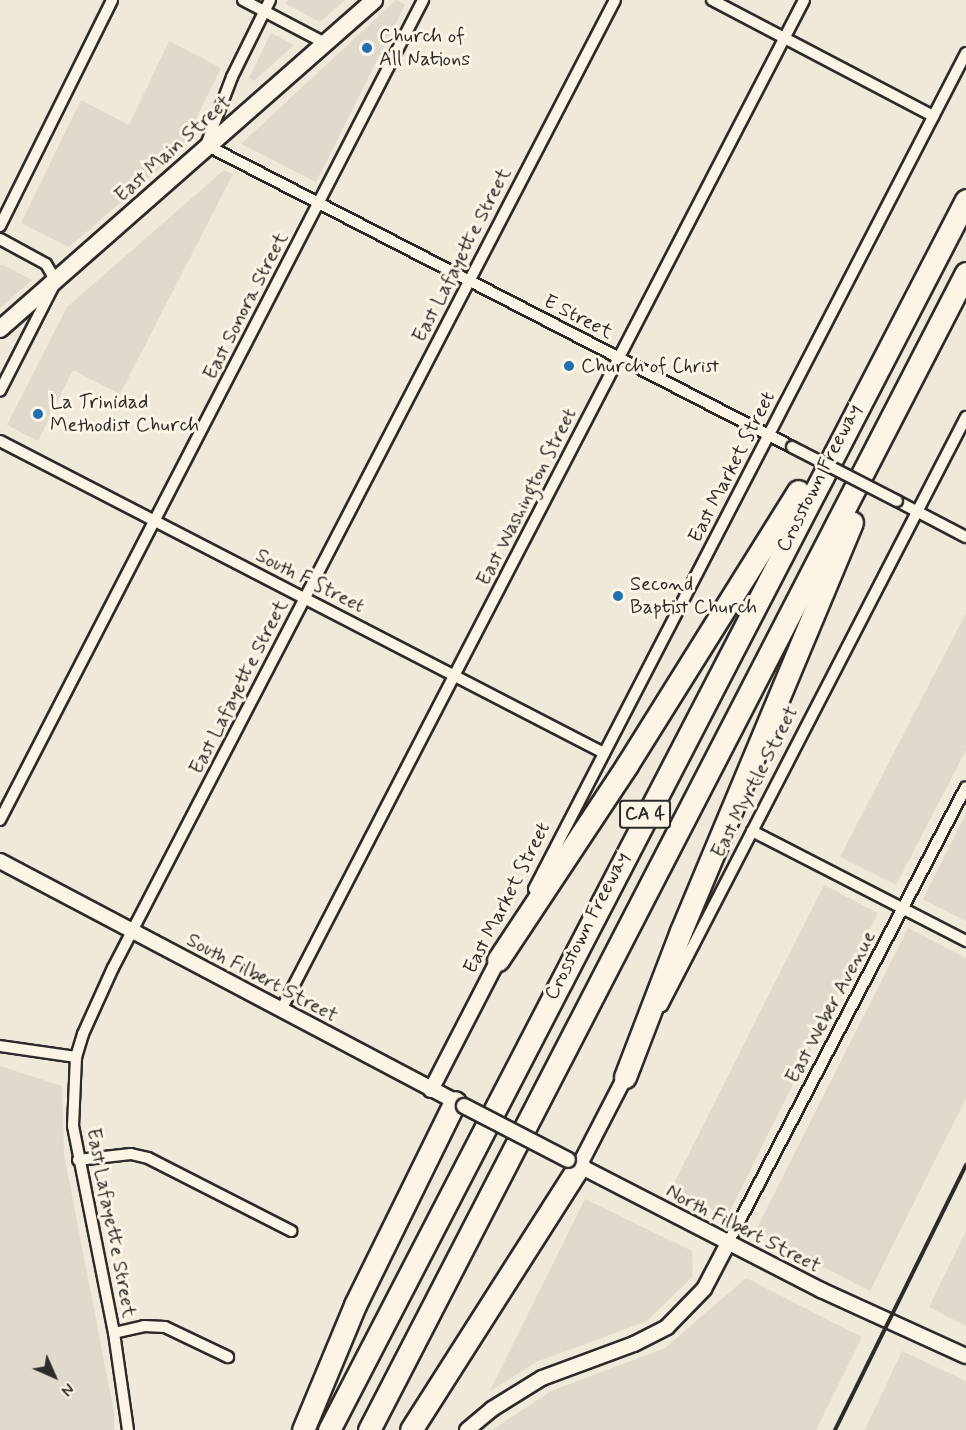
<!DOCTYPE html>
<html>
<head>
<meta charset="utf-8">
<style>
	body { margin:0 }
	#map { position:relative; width:966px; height:1430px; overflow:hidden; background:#efe9da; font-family:Mynerve,sans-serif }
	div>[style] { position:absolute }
	.built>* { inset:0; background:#e0dacc }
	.roads { filter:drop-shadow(2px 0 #2b2b2b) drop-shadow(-2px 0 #2b2b2b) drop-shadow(0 2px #2b2b2b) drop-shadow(0 -2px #2b2b2b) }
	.minor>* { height:10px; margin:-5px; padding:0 5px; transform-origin:5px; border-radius:5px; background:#fcf5e5 }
	.tertiary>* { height:14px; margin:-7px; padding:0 7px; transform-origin:7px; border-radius:7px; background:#fcf5e5 }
	.secondary>* { height:16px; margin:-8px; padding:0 8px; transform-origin:8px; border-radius:8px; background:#fcf5e5 }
	.motorway>* { height:21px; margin:-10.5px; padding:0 10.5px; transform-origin:10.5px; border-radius:10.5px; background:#fcf5e5 }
	.rail>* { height:4px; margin:-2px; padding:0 2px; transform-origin:2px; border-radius:2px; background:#2b2b2b }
	.bridges { filter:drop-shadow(2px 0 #2b2b2b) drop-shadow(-2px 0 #2b2b2b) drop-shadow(0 2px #2b2b2b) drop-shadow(0 -2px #2b2b2b) }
	.minor-bridge>* { height:10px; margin:-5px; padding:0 5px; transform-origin:5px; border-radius:5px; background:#fcf5e5 }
	.tertiary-bridge>* { height:14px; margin:-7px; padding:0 7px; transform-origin:7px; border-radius:7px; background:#fcf5e5 }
	.dots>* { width:16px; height:16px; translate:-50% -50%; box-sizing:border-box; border:3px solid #fcf5e5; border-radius:50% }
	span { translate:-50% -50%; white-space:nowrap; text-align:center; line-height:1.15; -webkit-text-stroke:6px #fcf5e5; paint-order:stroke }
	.shield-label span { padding:2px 4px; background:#fcf5e5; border:2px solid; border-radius:4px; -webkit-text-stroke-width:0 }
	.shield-label { font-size:18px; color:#2b2b2b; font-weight:700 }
	.poi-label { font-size:20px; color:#2b2b2b }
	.left { translate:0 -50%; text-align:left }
	.street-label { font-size:20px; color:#2b2b2b }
	.north { position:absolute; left:24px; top:1346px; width:60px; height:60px; -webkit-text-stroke:4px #fcf5e5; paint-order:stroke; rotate:135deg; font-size:16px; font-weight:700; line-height:24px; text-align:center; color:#2b2b2b }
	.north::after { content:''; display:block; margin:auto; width:21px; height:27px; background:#2b2b2b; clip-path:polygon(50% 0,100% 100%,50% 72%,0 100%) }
</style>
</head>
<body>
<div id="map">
	<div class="built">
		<div style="clip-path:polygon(288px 0,345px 0,320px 22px,286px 4px)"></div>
		<div style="clip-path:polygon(396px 0,405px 5px,316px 182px,241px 144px)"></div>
		<div style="clip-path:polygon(271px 33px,294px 45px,254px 81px,249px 78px)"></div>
		<div style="clip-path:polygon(169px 41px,221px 68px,180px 151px,69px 247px,21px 223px,81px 100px,129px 125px)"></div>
		<div style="clip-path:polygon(224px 170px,233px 174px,120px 394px,73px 370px,38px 441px,7px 425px,67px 307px)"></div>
		<div style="clip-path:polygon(1px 264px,32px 280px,0 308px,0 266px)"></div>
		<div style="clip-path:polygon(966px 613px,966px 750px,896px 885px,840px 857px)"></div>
		<div style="clip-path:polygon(966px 814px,966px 921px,923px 899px)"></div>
		<div style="clip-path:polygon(824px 885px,878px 913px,727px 1217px,671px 1189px)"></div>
		<div style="clip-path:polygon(908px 928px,966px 958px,966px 1098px,870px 1291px,755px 1232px)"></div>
		<div style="clip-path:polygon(0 1066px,62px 1086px,64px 1154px,114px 1413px,114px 1430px,0 1430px)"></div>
		<div style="clip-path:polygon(585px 1199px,692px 1251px,693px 1276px,647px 1321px,536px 1362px,490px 1391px)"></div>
		<div style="clip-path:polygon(966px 1231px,966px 1326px,929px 1307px)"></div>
		<div style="clip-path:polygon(746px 1278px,862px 1337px,816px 1430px,492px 1430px,551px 1391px,665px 1348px)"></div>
		<div style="clip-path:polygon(902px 1351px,966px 1381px,966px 1430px,865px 1430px)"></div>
	</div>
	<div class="roads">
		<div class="minor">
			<div style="left:243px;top:0;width:93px;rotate:27.7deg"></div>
			<div style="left:270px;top:0;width:86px;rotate:116.3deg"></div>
			<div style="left:232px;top:77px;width:73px;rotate:110.9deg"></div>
			<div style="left:206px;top:145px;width:659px;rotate:27.26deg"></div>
			<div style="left:712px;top:0;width:250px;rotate:27.7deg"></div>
			<div style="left:0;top:226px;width:252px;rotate:-63.6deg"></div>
			<div style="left:0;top:239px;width:52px;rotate:28.5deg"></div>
			<div style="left:46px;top:264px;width:20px;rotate:60deg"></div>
			<div style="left:56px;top:281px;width:123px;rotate:117deg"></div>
			<div style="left:0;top:441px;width:680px;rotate:27.32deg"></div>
			<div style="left:897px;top:501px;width:78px;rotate:27.6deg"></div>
			<div style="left:0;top:820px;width:923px;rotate:-62.71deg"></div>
			<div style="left:752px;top:831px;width:241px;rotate:27.2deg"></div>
			<div style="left:534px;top:889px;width:941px;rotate:-62.67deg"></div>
			<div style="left:662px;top:1006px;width:663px;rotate:-62.7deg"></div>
			<div style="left:281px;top:1010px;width:1137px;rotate:-62.62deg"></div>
			<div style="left:0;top:1046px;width:77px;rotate:8.2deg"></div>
			<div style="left:78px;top:1160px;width:53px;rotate:-6.5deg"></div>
			<div style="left:131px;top:1154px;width:17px;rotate:13deg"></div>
			<div style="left:148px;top:1158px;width:161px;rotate:27deg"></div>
			<div style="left:728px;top:1243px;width:514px;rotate:-62.44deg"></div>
			<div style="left:114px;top:1333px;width:31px;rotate:-13deg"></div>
			<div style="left:144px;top:1326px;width:21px;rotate:3deg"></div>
			<div style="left:165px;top:1327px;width:70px;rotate:25.5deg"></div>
			<div style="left:128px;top:1430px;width:98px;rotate:-98.2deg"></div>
			<div style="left:114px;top:1333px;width:211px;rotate:-101.2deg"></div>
			<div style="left:73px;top:1126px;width:69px;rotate:-87.5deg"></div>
			<div style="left:76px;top:1057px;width:24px;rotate:-73deg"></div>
			<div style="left:83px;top:1034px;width:72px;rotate:-65.6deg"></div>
			<div style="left:113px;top:968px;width:1090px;rotate:-62.59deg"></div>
		</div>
		<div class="tertiary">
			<div style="left:0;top:861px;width:522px;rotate:27.84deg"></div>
			<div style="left:431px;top:1090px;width:146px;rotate:-62.7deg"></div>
			<div style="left:572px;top:1162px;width:280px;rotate:27.2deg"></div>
			<div style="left:821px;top:1290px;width:159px;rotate:24.5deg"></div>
			<div style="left:579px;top:1166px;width:100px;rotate:-62.7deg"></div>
			<div style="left:467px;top:1430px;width:33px;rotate:-40deg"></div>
			<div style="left:492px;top:1409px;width:59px;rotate:-31.8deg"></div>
			<div style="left:542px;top:1378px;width:98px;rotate:-20.3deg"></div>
			<div style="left:634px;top:1344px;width:37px;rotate:-27deg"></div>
			<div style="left:667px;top:1327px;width:53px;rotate:-45.8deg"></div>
			<div style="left:704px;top:1289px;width:52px;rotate:-62.4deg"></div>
		</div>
		<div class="secondary">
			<div style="left:0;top:329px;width:498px;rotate:-41.3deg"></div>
		</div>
		<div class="motorway">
			<div style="left:498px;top:960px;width:234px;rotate:-56.5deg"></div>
			<div style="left:627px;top:765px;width:323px;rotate:-58deg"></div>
			<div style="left:625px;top:1077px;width:156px;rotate:-69deg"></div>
			<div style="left:681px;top:931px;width:443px;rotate:-67.3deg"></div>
			<div style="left:303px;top:1430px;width:135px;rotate:-67.4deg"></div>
			<div style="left:355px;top:1305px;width:226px;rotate:-63.8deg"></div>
			<div style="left:329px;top:1430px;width:1385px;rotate:-62.62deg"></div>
			<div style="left:369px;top:1430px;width:1302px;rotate:-62.71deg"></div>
			<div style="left:411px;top:1430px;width:313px;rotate:-57.5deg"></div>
		</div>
	</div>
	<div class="rail">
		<div style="left:835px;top:1430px;width:296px;rotate:-63.7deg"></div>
	</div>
	<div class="bridges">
		<div class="minor-bridge">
			<div style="left:792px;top:447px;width:118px;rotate:27.2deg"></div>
		</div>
		<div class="tertiary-bridge">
			<div style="left:464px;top:1106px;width:117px;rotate:27.4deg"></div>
		</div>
	</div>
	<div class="dots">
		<div style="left:367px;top:48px;background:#1f6fb2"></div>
		<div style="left:569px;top:366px;background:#1f6fb2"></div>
		<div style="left:38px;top:414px;background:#1f6fb2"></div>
		<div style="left:618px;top:596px;background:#1f6fb2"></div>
	</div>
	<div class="shield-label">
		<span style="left:645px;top:814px">CA 4</span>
	</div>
	<div class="poi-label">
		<span class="left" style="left:379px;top:48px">Church of<br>All Nations</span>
		<span class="left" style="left:581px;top:366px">Church of Christ</span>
		<span class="left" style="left:50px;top:414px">La Trinidad<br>Methodist Church</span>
		<span class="left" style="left:630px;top:596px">Second<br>Baptist Church</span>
	</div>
	<div class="street-label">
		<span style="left:173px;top:149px;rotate:-42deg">East Main Street</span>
		<span style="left:462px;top:255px;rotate:-63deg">East Lafayette Street</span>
		<span style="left:246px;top:306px;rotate:-63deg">East Sonora Street</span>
		<span style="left:578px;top:317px;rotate:27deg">E Street</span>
		<span style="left:732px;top:467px;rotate:-63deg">East Market Street</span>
		<span style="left:819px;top:478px;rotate:-63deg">Crosstown Freeway</span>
		<span style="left:527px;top:497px;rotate:-63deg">East Washington Street</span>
		<span style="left:310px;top:581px;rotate:27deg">South F Street</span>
		<span style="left:239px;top:687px;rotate:-63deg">East Lafayette Street</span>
		<span style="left:755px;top:782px;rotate:-63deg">East Myrtle Street</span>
		<span style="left:507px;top:898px;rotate:-63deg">East Market Street</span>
		<span style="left:587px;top:926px;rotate:-63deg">Crosstown Freeway</span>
		<span style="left:262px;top:978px;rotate:28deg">South Filbert Street</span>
		<span style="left:831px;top:1007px;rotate:-62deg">East Weber Avenue</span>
		<span style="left:111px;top:1223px;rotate:79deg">East Lafayette Street</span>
		<span style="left:743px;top:1229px;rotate:27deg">North Filbert Street</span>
	</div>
	<div class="north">N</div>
</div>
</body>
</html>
